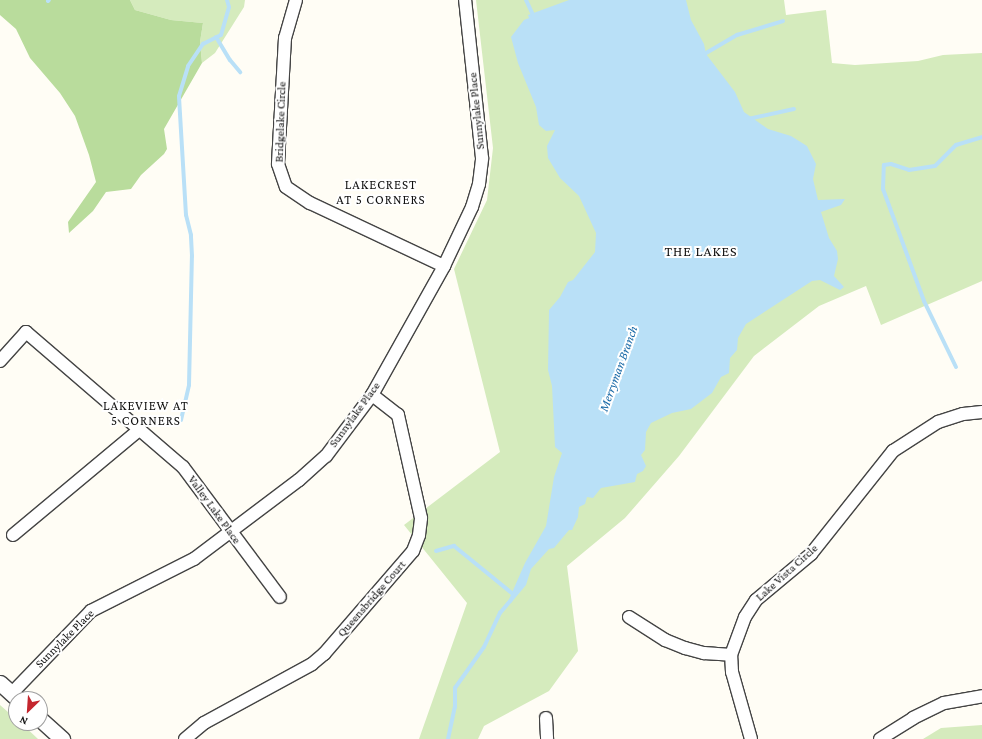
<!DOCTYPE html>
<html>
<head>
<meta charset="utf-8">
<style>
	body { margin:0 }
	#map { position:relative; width:982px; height:739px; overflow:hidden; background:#fffdf5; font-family:"Crimson Pro",serif }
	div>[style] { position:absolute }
	.green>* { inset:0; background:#d5ebbd }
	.forest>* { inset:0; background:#b9dc9c }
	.water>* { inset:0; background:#b9e0f7 }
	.stream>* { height:4px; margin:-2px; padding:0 2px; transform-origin:2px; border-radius:2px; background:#b9e0f7 }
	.roads { filter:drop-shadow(1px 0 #444) drop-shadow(-1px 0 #444) drop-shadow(0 1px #444) drop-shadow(0 -1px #444) }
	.minor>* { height:12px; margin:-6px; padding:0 6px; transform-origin:6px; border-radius:6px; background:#fff }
	.tertiary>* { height:15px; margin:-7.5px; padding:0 7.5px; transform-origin:7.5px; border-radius:7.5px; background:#fff }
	span { translate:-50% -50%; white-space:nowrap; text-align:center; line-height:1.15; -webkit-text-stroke:4px #fff; paint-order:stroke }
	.street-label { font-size:12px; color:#111 }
	.neighbourhood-label { font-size:13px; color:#111; letter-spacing:1px }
	.water-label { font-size:13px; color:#1768a6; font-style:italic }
	.quarter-label { font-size:14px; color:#111; letter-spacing:1px }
	.north { position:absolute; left:8px; top:691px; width:40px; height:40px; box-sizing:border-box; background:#fff; border:1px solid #a0a0a0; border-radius:50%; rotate:205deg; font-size:11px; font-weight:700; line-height:16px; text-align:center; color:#111 }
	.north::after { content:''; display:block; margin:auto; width:14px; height:18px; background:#c4262e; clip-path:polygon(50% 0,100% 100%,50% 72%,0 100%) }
</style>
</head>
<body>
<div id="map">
	<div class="green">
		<div style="clip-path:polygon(130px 0,245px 0,244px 7px,215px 53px,202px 63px,200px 42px,203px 23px,171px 20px,135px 10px)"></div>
		<div style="clip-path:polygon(476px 0,784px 0,786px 15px,826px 10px,832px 63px,855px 65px,918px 61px,943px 55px,982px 53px,982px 281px,881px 325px,866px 286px,819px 306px,754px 356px,679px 456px,625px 518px,567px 566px,578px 651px,549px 691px,484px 726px,478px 739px,419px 739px,467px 603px,404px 525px,500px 452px,454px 269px,487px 200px,493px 148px)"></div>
		<div style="clip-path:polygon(0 705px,16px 719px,16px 723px,21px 723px,38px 739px,0 739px)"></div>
		<div style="clip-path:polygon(982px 725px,982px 739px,923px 739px,941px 728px)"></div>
	</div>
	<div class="forest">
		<div style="clip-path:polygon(0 0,130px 0,135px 10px,171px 20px,203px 23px,200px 42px,202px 63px,164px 129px,167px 149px,164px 154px,141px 175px,131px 189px,106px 192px,93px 211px,69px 233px,68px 222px,96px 182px,89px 155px,75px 116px,60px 93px,30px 58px,16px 29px,0 15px)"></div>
	</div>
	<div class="water">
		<div style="clip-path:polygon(569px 0,686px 0,691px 20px,704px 44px,706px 54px,735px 92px,744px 112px,768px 129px,791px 136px,807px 146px,816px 164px,813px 179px,818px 200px,845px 199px,841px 205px,821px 212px,829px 238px,837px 251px,838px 259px,834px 276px,844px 287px,840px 290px,820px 280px,812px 281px,746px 324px,738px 338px,737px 350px,730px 358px,729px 373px,721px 377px,712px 393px,691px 409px,672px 413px,651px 423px,646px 432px,645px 450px,641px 455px,646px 466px,643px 471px,637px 474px,635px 482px,601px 488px,593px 498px,587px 497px,585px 504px,579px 507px,578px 517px,572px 530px,569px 530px,554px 548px,549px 549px,531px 569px,526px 585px,511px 603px,507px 604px,525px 563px,546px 526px,554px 477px,562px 453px,555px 447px,552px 386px,548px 370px,549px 310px,560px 297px,568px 282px,573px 280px,595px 252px,596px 233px,579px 196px,560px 178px,548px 158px,547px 146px,555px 130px,546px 131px,539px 125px,536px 107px,518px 63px,511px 37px,524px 20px,529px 18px,528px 15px)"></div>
	</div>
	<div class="stream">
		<div style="left:526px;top:0;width:19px;rotate:65deg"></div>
		<div style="left:48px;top:1px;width:1px;rotate:-45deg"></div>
		<div style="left:216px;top:37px;width:27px;rotate:59deg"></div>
		<div style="left:230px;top:60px;width:16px;rotate:50deg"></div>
		<div style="left:701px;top:56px;width:42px;rotate:-30.3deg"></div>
		<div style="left:737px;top:35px;width:48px;rotate:-16.9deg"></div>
		<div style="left:748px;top:119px;width:47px;rotate:-12.3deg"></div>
		<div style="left:956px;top:367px;width:73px;rotate:-115.9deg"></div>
		<div style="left:924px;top:301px;width:119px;rotate:-110.1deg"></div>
		<div style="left:883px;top:189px;width:24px;rotate:-88deg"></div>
		<div style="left:884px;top:165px;width:7px;rotate:-8deg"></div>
		<div style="left:891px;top:164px;width:19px;rotate:18deg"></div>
		<div style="left:909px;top:170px;width:26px;rotate:-9deg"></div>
		<div style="left:935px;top:166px;width:30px;rotate:-45deg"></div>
		<div style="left:956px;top:145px;width:27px;rotate:-17deg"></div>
		<div style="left:181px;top:420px;width:36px;rotate:-77deg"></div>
		<div style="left:189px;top:385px;width:129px;rotate:-88.7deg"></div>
		<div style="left:192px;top:256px;width:21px;rotate:-93deg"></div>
		<div style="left:191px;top:235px;width:21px;rotate:-104deg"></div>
		<div style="left:186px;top:215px;width:119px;rotate:-93.4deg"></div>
		<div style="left:179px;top:96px;width:31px;rotate:-73deg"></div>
		<div style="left:188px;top:66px;width:27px;rotate:-56deg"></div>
		<div style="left:203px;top:44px;width:20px;rotate:-27deg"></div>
		<div style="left:221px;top:35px;width:29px;rotate:-74deg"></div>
		<div style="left:229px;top:7px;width:7px;rotate:-106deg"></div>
		<div style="left:436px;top:551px;width:19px;rotate:-16deg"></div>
		<div style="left:454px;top:546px;width:77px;rotate:39.2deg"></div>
		<div style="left:448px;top:739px;width:33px;rotate:-78deg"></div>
		<div style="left:455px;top:707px;width:19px;rotate:-90deg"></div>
		<div style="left:455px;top:688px;width:50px;rotate:-54.7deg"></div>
		<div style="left:484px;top:647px;width:38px;rotate:-65deg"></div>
		<div style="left:500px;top:613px;width:16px;rotate:-50deg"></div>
	</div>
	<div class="roads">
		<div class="minor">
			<div style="left:296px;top:0;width:40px;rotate:106deg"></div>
			<div style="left:285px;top:38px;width:126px;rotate:93.2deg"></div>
			<div style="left:278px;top:164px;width:24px;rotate:71deg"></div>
			<div style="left:286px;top:187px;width:29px;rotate:34deg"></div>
			<div style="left:310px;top:203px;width:148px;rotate:25.2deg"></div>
			<div style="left:0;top:361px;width:39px;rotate:-48deg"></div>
			<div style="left:26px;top:332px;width:207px;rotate:40.7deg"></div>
			<div style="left:183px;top:467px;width:162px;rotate:53.3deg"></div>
			<div style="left:13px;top:535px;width:165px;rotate:-39.8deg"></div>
			<div style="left:629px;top:617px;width:43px;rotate:32.6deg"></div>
			<div style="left:665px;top:640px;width:22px;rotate:22deg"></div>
			<div style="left:685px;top:648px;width:20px;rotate:15deg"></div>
			<div style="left:704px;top:653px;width:27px;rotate:4deg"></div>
			<div style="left:12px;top:693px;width:114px;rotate:-46.1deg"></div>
			<div style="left:91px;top:611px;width:115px;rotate:-26.8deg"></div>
			<div style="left:194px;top:559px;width:131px;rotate:-37deg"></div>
			<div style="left:299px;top:480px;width:36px;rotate:-42deg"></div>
			<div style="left:326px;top:456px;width:76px;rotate:-53deg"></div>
			<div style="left:372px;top:395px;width:148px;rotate:-60.8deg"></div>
			<div style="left:444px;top:266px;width:65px;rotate:-64.6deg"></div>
			<div style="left:472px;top:207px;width:24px;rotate:-73deg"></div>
			<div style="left:479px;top:184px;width:26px;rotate:-83deg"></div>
			<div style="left:482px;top:158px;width:159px;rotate:-96.1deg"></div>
			<div style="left:546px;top:718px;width:21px;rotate:87deg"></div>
			<div style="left:185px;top:739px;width:25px;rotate:-40deg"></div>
			<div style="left:204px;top:723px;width:123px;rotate:-28.6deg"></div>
			<div style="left:312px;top:664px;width:16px;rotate:-40deg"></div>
			<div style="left:324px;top:654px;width:136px;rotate:-49.2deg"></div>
			<div style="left:413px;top:551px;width:17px;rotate:-69deg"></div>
			<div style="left:419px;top:535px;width:17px;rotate:-83deg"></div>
			<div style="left:421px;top:518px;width:106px;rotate:-102.6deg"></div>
			<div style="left:398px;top:415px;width:33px;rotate:-142deg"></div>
			<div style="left:751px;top:739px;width:70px;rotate:-105.8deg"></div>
			<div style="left:732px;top:672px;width:17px;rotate:-93deg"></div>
			<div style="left:731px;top:655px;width:40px;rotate:-69.8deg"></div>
			<div style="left:745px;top:617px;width:20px;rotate:-57deg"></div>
			<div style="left:756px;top:600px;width:72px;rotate:-39.9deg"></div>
			<div style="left:811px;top:554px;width:132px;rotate:-51.5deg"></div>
			<div style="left:893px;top:451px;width:54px;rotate:-32.8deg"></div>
			<div style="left:938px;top:422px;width:26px;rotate:-18deg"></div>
			<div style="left:963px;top:414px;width:19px;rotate:-6deg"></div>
			<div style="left:880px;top:739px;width:39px;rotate:-32deg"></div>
			<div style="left:913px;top:718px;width:34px;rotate:-26deg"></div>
			<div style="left:944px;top:703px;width:39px;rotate:-10deg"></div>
		</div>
		<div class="tertiary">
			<div style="left:0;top:683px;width:24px;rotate:42deg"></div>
			<div style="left:40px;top:719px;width:30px;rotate:42deg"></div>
		</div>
	</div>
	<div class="street-label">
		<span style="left:477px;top:111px;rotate:-96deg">Sunnylake Place</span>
		<span style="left:281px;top:122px;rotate:-88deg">Bridgelake Circle</span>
		<span style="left:355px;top:415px;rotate:-54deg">Sunnylake Place</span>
		<span style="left:214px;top:510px;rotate:54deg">Valley Lake Place</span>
		<span style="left:787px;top:573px;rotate:-42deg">Lake Vista Circle</span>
		<span style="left:372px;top:599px;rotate:-49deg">Queensbridge Court</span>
		<span style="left:65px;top:639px;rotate:-45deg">Sunnylake Place</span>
	</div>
	<div class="neighbourhood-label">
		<span style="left:381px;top:193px">LAKECREST<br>AT 5 CORNERS</span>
		<span style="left:146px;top:414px">LAKEVIEW AT<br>5 CORNERS</span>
	</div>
	<div class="water-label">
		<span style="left:619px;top:369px;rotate:-70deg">Merryman Branch</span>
	</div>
	<div class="quarter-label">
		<span style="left:701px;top:251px">THE LAKES</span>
	</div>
	<div class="north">N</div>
</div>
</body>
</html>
